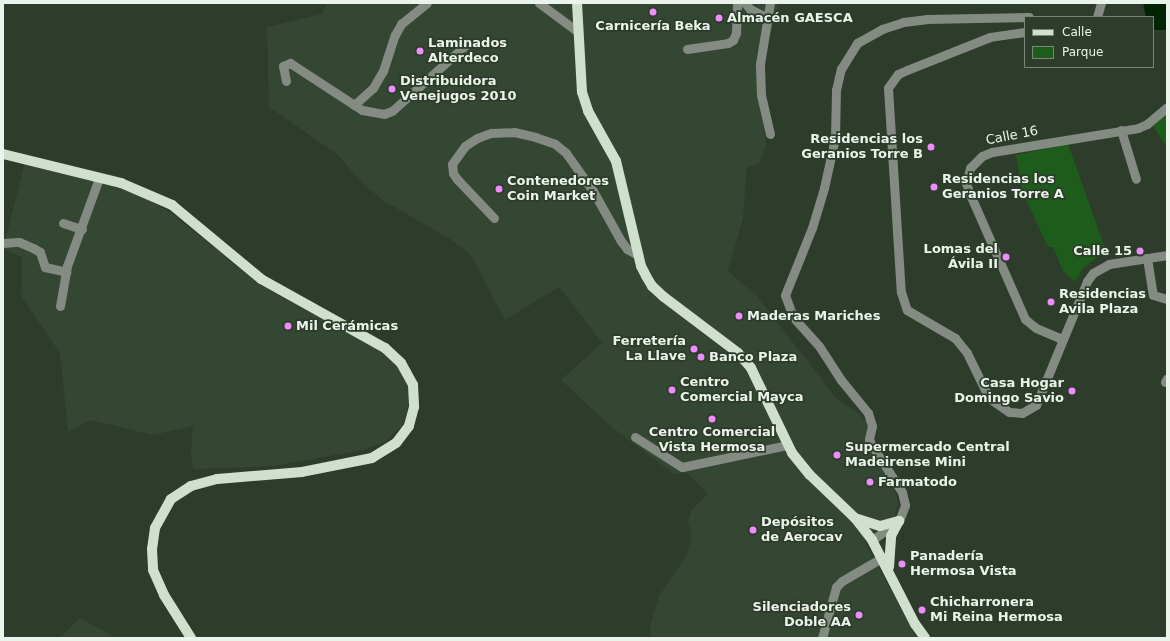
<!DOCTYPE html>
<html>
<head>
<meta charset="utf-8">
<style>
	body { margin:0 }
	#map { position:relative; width:1170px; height:641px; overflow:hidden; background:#2e3c2c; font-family:"DejaVu Sans",sans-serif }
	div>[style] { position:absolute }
	.built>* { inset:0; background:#344732 }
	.green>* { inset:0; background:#1e5c1b }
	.water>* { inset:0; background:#012501 }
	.minor>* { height:9px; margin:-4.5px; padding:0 4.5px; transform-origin:4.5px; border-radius:4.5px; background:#848b83 }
	.major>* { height:10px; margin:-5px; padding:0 5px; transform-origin:5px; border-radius:5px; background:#d0dfce }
	.dots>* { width:11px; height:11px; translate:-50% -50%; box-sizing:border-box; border:2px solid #2e3c2c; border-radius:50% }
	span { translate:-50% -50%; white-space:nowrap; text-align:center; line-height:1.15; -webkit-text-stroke:3.5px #2e3c2c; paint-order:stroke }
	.poi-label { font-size:13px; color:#ebf4ea; font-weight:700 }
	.left { translate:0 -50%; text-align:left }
	.right { translate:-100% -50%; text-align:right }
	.street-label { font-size:13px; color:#ebf4ea }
	.frame { position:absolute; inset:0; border:4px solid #ebf4ea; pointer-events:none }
	.legend { position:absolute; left:1024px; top:16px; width:130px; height:52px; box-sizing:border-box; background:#2e3c2c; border:1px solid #7a8678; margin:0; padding:5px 7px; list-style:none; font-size:12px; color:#ebf4ea }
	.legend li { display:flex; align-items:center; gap:8px; height:20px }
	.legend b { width:20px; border:1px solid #7a8678 }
</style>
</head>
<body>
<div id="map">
	<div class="built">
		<div style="clip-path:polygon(327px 3px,780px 3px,765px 51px,761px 97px,766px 145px,759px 164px,747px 167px,743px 218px,728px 271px,756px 295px,837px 399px,858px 413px,867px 422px,872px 453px,895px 489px,898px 503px,894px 517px,890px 522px,863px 539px,917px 638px,651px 638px,650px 626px,659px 596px,687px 555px,692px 533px,688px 523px,691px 511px,708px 494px,686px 472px,674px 474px,608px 424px,561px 380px,602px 343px,559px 287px,505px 320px,471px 255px,450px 239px,384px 201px,362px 183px,337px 154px,269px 107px,267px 27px,322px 14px)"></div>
		<div style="clip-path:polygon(25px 162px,121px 188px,147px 199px,172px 214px,259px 284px,306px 311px,352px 333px,377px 349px,397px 365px,407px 378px,410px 398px,402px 426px,385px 442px,363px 450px,274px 466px,193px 469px,191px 452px,193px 426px,153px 435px,91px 420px,68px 432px,60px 353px,21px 296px,22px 257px,3px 249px)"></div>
		<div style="clip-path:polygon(80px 618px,117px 638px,60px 638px)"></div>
	</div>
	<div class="green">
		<div style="clip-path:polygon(1167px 113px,1167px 147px,1153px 126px)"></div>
		<div style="clip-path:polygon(1068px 144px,1106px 251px,1083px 268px,1075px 282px,1063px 271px,1053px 247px,1048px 247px,1022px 191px,1016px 155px)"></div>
	</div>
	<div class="water">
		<div style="clip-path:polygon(1143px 3px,1167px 3px,1167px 30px,1153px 30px,1153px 17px,1146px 17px)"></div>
	</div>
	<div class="minor">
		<div style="left:539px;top:3px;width:49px;rotate:36.6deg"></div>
		<div style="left:745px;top:3px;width:8px;rotate:50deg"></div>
		<div style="left:750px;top:9px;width:18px;rotate:27deg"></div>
		<div style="left:1097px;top:17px;width:15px;rotate:-74deg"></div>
		<div style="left:1025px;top:32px;width:35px;rotate:172deg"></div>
		<div style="left:990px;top:37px;width:89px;rotate:158.3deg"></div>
		<div style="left:907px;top:70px;width:10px;rotate:156deg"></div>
		<div style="left:898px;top:74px;width:17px;rotate:126deg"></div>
		<div style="left:888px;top:88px;width:204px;rotate:86.4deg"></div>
		<div style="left:901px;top:292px;width:19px;rotate:72deg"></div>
		<div style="left:907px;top:310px;width:56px;rotate:30.3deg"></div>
		<div style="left:955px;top:338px;width:19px;rotate:51deg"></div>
		<div style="left:967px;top:353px;width:50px;rotate:63.9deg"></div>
		<div style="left:989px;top:398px;width:24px;rotate:35deg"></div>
		<div style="left:1009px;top:412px;width:13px;rotate:4deg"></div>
		<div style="left:1022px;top:413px;width:16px;rotate:-30deg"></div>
		<div style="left:1036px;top:405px;width:134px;rotate:-67.6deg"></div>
		<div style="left:1087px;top:281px;width:10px;rotate:-53deg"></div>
		<div style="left:1093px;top:273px;width:18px;rotate:-29deg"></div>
		<div style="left:1109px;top:264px;width:59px;rotate:-8.8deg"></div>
		<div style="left:687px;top:49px;width:41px;rotate:-8.3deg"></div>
		<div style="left:728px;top:43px;width:6px;rotate:-31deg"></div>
		<div style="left:733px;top:40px;width:8px;rotate:-67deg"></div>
		<div style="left:736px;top:33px;width:30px;rotate:-88deg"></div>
		<div style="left:286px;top:81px;width:15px;rotate:-101deg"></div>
		<div style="left:283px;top:66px;width:8px;rotate:-23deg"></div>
		<div style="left:290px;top:63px;width:86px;rotate:33.1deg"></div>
		<div style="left:362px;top:110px;width:22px;rotate:10deg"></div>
		<div style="left:384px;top:114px;width:9px;rotate:-21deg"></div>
		<div style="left:392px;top:111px;width:101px;rotate:-41.8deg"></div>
		<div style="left:354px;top:105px;width:25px;rotate:-42deg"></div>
		<div style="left:373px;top:88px;width:20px;rotate:-60deg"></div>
		<div style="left:383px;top:71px;width:38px;rotate:-72deg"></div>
		<div style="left:395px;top:35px;width:13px;rotate:-61deg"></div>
		<div style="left:401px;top:24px;width:33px;rotate:-39deg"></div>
		<div style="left:1121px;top:130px;width:51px;rotate:73deg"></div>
		<div style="left:770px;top:134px;width:40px;rotate:-103deg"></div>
		<div style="left:761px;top:95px;width:31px;rotate:-92deg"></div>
		<div style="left:760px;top:64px;width:62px;rotate:-80.7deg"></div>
		<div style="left:494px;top:218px;width:54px;rotate:-133.5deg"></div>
		<div style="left:457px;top:179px;width:7px;rotate:-124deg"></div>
		<div style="left:453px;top:173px;width:9px;rotate:-96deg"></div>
		<div style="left:452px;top:164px;width:22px;rotate:-54deg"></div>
		<div style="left:465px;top:146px;width:14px;rotate:-34deg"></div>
		<div style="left:477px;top:138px;width:15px;rotate:-20deg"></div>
		<div style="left:491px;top:133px;width:23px;rotate:-2deg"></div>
		<div style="left:514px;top:132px;width:22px;rotate:13deg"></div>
		<div style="left:535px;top:137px;width:21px;rotate:19deg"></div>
		<div style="left:555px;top:144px;width:14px;rotate:39deg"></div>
		<div style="left:566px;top:153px;width:47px;rotate:54.6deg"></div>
		<div style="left:593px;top:191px;width:57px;rotate:60.8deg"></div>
		<div style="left:621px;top:241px;width:10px;rotate:53deg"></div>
		<div style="left:627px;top:249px;width:13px;rotate:29deg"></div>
		<div style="left:63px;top:223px;width:20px;rotate:18deg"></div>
		<div style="left:3px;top:243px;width:16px;rotate:-4deg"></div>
		<div style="left:19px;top:242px;width:15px;rotate:23deg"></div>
		<div style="left:33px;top:248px;width:8px;rotate:30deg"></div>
		<div style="left:40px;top:252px;width:16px;rotate:72deg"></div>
		<div style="left:45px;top:267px;width:22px;rotate:13deg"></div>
		<div style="left:1147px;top:258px;width:37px;rotate:81deg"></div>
		<div style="left:1153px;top:295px;width:15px;rotate:16deg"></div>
		<div style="left:60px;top:306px;width:41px;rotate:-80.1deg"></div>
		<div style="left:67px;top:266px;width:94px;rotate:-70deg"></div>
		<div style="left:1062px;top:339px;width:28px;rotate:-157deg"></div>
		<div style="left:1036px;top:328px;width:14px;rotate:-141deg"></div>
		<div style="left:1025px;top:319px;width:139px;rotate:-113.8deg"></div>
		<div style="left:969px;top:192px;width:9px;rotate:-108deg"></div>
		<div style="left:966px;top:183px;width:16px;rotate:-75deg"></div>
		<div style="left:970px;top:168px;width:17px;rotate:-45deg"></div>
		<div style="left:982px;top:156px;width:11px;rotate:-22deg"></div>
		<div style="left:992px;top:152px;width:148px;rotate:-9.3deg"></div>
		<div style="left:1138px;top:128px;width:10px;rotate:-24deg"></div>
		<div style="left:1147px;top:124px;width:26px;rotate:-40deg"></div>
		<div style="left:1165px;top:382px;width:4px;rotate:-63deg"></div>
		<div style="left:635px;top:437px;width:56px;rotate:32.6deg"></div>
		<div style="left:682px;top:467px;width:107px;rotate:-11.8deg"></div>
		<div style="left:872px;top:540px;width:33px;rotate:-35deg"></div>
		<div style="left:899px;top:521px;width:17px;rotate:-69deg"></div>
		<div style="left:905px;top:505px;width:13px;rotate:-103deg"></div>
		<div style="left:902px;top:492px;width:57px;rotate:-122.9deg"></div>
		<div style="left:871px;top:444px;width:5px;rotate:-112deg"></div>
		<div style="left:869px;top:439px;width:13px;rotate:-77deg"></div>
		<div style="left:872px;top:426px;width:14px;rotate:-107deg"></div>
		<div style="left:868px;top:413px;width:43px;rotate:-129.3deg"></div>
		<div style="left:841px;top:380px;width:40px;rotate:-122.9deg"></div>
		<div style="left:819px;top:346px;width:39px;rotate:-132deg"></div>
		<div style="left:793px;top:317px;width:23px;rotate:-110deg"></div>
		<div style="left:785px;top:295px;width:72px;rotate:-68.1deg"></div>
		<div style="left:812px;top:228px;width:42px;rotate:-73.3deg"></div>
		<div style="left:824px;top:188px;width:51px;rotate:-77.6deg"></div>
		<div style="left:835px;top:138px;width:48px;rotate:-88.8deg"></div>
		<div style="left:836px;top:90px;width:22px;rotate:-77deg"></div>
		<div style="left:841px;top:69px;width:31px;rotate:-58deg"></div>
		<div style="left:857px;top:43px;width:29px;rotate:-29deg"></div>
		<div style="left:882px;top:29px;width:22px;rotate:-18deg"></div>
		<div style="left:903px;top:22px;width:23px;rotate:-7deg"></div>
		<div style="left:926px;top:19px;width:103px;rotate:-1.1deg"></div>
		<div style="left:822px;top:638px;width:53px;rotate:-74.6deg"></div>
		<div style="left:836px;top:587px;width:8px;rotate:-45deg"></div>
		<div style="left:842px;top:581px;width:48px;rotate:-30.3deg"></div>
	</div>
	<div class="major">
		<div style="left:577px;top:3px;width:89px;rotate:86.8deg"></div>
		<div style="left:582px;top:92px;width:20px;rotate:72deg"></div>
		<div style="left:588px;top:111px;width:57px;rotate:60.8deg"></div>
		<div style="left:616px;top:161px;width:108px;rotate:76.6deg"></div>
		<div style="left:641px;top:266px;width:11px;rotate:63deg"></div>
		<div style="left:646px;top:276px;width:12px;rotate:59deg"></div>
		<div style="left:652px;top:286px;width:16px;rotate:43deg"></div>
		<div style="left:664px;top:297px;width:93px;rotate:37.1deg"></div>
		<div style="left:738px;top:353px;width:20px;rotate:49deg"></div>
		<div style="left:751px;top:368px;width:94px;rotate:64.2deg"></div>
		<div style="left:792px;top:453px;width:28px;rotate:51deg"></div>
		<div style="left:810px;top:475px;width:62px;rotate:43.7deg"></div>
		<div style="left:855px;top:518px;width:28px;rotate:52deg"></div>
		<div style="left:872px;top:540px;width:94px;rotate:62.9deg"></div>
		<div style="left:915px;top:624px;width:17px;rotate:54deg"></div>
		<div style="left:3px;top:154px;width:122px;rotate:13.8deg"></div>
		<div style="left:121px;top:183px;width:56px;rotate:23.3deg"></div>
		<div style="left:172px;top:205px;width:116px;rotate:39.7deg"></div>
		<div style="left:261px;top:279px;width:142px;rotate:29.1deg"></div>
		<div style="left:385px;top:348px;width:22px;rotate:43deg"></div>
		<div style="left:401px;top:363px;width:25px;rotate:61deg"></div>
		<div style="left:413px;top:385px;width:22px;rotate:87deg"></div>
		<div style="left:414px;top:407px;width:20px;rotate:105deg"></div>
		<div style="left:409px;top:426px;width:21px;rotate:127deg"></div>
		<div style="left:396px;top:443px;width:28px;rotate:148deg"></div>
		<div style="left:372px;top:458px;width:71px;rotate:168.7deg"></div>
		<div style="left:302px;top:472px;width:85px;rotate:175.3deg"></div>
		<div style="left:217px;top:479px;width:27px;rotate:165deg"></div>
		<div style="left:191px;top:486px;width:24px;rotate:147deg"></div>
		<div style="left:171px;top:499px;width:33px;rotate:119deg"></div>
		<div style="left:155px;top:528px;width:21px;rotate:98deg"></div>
		<div style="left:152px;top:549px;width:21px;rotate:87deg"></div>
		<div style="left:153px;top:570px;width:27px;rotate:66deg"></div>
		<div style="left:164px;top:595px;width:51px;rotate:57.9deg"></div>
		<div style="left:858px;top:519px;width:23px;rotate:18deg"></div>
		<div style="left:880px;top:526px;width:20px;rotate:-15deg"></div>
		<div style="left:889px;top:567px;width:31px;rotate:-86deg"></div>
		<div style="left:891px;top:536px;width:17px;rotate:-62deg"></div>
	</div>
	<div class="dots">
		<div style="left:653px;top:12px;background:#ed8cfa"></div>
		<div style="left:719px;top:18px;background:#ed8cfa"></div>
		<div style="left:420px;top:51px;background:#ed8cfa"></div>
		<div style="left:392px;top:89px;background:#ed8cfa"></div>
		<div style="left:931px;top:147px;background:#ed8cfa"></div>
		<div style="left:934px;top:187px;background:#ed8cfa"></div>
		<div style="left:499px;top:189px;background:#ed8cfa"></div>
		<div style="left:1140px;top:251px;background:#ed8cfa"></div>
		<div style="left:1006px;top:257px;background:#ed8cfa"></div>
		<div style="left:1051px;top:302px;background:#ed8cfa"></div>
		<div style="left:739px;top:316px;background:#ed8cfa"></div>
		<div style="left:288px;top:326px;background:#ed8cfa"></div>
		<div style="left:694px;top:349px;background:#ed8cfa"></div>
		<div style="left:701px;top:357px;background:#ed8cfa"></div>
		<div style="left:672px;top:390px;background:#ed8cfa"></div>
		<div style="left:1072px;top:391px;background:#ed8cfa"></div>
		<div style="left:712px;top:419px;background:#ed8cfa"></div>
		<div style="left:837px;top:455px;background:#ed8cfa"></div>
		<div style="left:870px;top:482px;background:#ed8cfa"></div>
		<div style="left:753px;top:530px;background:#ed8cfa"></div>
		<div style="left:902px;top:564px;background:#ed8cfa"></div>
		<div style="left:922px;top:610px;background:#ed8cfa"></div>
		<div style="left:859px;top:615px;background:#ed8cfa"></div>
	</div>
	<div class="poi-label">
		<span class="left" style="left:727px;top:18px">Almacén GAESCA</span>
		<span style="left:653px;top:26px">Carnicería Beka</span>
		<span class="left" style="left:428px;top:51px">Laminados<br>Alterdeco</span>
		<span class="left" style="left:400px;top:89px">Distribuidora<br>Venejugos 2010</span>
		<span class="right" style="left:923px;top:147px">Residencias los<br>Geranios Torre B</span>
		<span class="left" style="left:942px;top:187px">Residencias los<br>Geranios Torre A</span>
		<span class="left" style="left:507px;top:189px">Contenedores<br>Coin Market</span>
		<span class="right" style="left:998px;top:257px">Lomas del<br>Ávila II</span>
		<span class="right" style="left:1132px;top:251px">Calle 15</span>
		<span class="left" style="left:1059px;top:302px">Residencias<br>Avila Plaza</span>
		<span class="left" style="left:747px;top:316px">Maderas Mariches</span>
		<span class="left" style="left:296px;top:326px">Mil Cerámicas</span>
		<span class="right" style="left:686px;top:349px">Ferretería<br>La Llave</span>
		<span class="left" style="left:709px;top:357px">Banco Plaza</span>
		<span class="left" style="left:680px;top:390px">Centro<br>Comercial Mayca</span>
		<span class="right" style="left:1064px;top:391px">Casa Hogar<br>Domingo Savio</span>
		<span style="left:712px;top:440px">Centro Comercial<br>Vista Hermosa</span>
		<span class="left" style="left:845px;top:455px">Supermercado Central<br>Madeirense Mini</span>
		<span class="left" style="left:878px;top:482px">Farmatodo</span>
		<span class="left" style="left:761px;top:530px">Depósitos<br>de Aerocav</span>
		<span class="left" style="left:910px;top:564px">Panadería<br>Hermosa Vista</span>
		<span class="left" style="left:930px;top:610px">Chicharronera<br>Mi Reina Hermosa</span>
		<span class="right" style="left:851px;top:615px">Silenciadores<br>Doble AA</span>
	</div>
	<div class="street-label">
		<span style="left:1012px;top:136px;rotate:-11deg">Calle 16</span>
	</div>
	<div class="frame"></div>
	<ul class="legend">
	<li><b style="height:5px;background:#d0dfce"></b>Calle</li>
	<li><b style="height:11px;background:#1e5c1b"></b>Parque</li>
	</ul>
</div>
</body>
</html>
